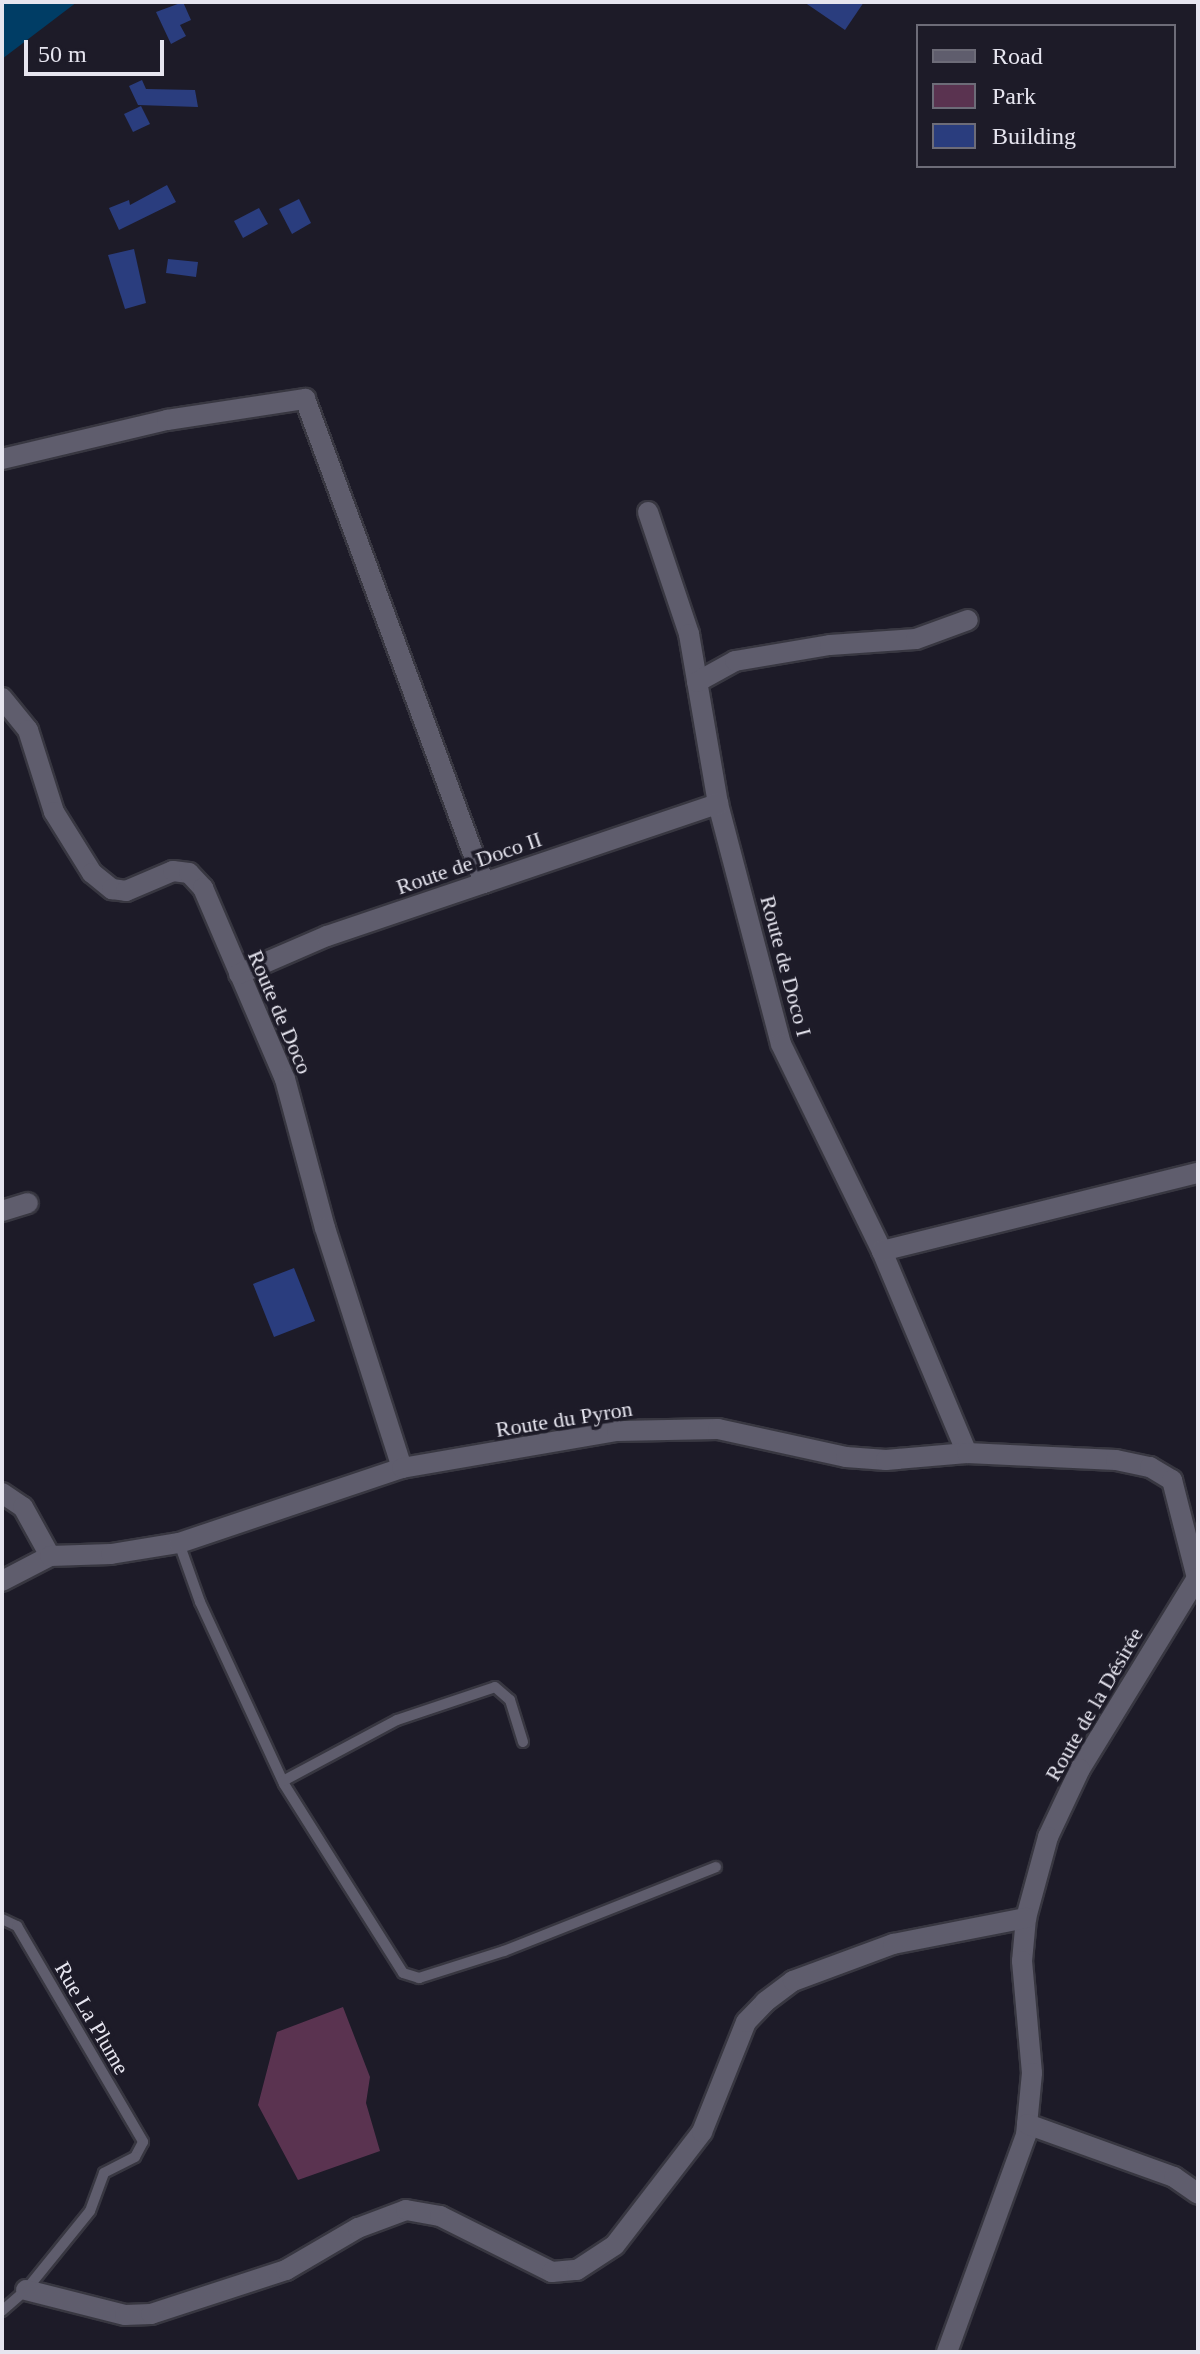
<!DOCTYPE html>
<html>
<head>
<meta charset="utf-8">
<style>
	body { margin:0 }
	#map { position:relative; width:1200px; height:2354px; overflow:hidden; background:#1d1b28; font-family:Georgia,serif }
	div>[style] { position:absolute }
	.green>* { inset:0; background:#5a3350 }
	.water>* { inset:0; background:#003d65 }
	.building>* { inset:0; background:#2a3d7e }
	.roads { filter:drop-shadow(2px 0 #383741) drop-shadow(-2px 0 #383741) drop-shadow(0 2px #383741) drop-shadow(0 -2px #383741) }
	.lane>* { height:10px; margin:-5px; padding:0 5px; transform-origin:5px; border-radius:5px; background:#5f5d6d }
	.street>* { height:20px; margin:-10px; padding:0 10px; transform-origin:10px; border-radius:10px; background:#5f5d6d }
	span { translate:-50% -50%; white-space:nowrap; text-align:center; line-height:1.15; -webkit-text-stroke:7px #1d1b28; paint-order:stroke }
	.street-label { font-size:22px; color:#e6e5ef }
	.frame { position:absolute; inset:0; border:4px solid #e6e5ef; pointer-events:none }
	.legend { position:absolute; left:916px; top:24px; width:260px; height:144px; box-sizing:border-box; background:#1d1b28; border:2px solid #6d6c78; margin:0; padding:10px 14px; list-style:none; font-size:24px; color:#e6e5ef }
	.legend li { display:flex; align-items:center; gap:16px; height:40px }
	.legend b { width:40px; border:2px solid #6d6c78 }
	.scale { position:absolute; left:24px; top:40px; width:140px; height:36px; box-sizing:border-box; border:4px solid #e6e5ef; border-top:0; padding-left:10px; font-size:24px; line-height:28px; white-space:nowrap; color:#e6e5ef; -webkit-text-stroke:6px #1d1b28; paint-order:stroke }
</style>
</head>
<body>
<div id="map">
	<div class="green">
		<div style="clip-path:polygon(343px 2007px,370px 2077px,366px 2103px,380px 2151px,298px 2180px,258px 2105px,277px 2032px)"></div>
	</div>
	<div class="water">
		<div style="clip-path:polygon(2px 2px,77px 2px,2px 59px)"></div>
	</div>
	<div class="building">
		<div style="clip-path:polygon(183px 2px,191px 20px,180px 25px,186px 36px,171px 44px,156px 12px)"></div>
		<div style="clip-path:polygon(804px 2px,864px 2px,845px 30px)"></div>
		<div style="clip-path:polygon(142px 80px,146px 89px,195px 90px,198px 107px,138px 105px,129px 86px)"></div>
		<div style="clip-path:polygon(141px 106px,150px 124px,133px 132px,124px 114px)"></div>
		<div style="clip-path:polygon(167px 185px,176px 202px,119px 230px,109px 208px,129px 200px,130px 205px)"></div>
		<div style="clip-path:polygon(299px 199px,311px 223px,292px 234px,279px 209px)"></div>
		<div style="clip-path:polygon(259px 208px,268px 224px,243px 238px,234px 221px)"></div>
		<div style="clip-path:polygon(134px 249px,146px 303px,125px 309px,108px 255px)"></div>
		<div style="clip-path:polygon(168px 259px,198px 262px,196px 277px,166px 273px)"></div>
		<div style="clip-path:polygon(294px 1268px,315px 1321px,274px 1337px,253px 1284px)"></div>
	</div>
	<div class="roads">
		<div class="lane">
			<div style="left:179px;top:1543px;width:63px;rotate:70.4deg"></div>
			<div style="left:200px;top:1602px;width:200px;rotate:65.2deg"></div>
			<div style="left:284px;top:1784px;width:223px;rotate:57.8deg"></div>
			<div style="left:403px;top:1973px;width:17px;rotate:17deg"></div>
			<div style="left:419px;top:1978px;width:89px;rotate:-17.6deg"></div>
			<div style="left:504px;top:1951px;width:228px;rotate:-21.6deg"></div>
			<div style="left:283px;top:1781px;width:129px;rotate:-28.2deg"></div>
			<div style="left:397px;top:1720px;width:103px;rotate:-18.6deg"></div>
			<div style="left:495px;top:1687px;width:20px;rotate:41deg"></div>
			<div style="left:510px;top:1700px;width:44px;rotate:72.8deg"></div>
			<div style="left:2px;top:1919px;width:17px;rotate:25deg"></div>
			<div style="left:17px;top:1926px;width:250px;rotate:59.7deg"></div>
			<div style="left:143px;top:2142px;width:17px;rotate:118deg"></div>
			<div style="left:135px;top:2157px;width:35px;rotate:153deg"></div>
			<div style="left:104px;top:2173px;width:40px;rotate:110.2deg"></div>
			<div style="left:90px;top:2211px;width:102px;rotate:129deg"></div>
			<div style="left:26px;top:2290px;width:32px;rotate:139deg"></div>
		</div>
		<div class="street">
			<div style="left:2px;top:459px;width:170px;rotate:-13.3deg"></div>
			<div style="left:167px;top:420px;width:140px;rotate:-8.7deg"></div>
			<div style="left:305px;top:399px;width:516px;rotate:69.7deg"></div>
			<div style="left:648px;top:512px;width:129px;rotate:71.4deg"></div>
			<div style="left:689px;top:634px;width:172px;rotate:80.3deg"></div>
			<div style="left:718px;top:804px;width:248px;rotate:75.3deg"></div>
			<div style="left:781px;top:1044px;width:230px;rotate:64deg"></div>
			<div style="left:882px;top:1251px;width:219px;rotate:67.2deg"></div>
			<div style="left:697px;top:682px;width:43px;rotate:-28.9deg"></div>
			<div style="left:735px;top:661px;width:96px;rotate:-9.6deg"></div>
			<div style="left:830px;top:645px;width:86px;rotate:-4deg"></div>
			<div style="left:916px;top:639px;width:55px;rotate:-20.1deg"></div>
			<div style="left:2px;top:698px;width:41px;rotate:50.9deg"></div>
			<div style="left:28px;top:730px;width:86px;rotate:72.4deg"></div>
			<div style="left:54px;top:812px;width:72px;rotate:58.1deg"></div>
			<div style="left:92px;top:873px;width:26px;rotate:39deg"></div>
			<div style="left:112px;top:889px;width:14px;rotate:8deg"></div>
			<div style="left:126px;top:891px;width:51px;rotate:-23.1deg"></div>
			<div style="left:173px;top:871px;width:16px;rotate:7deg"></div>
			<div style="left:189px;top:873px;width:21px;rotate:47deg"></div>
			<div style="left:203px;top:888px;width:208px;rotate:66.8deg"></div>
			<div style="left:285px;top:1079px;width:154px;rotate:75deg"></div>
			<div style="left:325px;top:1228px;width:252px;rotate:72.2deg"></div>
			<div style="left:239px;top:974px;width:96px;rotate:-23.4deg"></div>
			<div style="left:327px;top:936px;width:413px;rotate:-18.7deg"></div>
			<div style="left:2px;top:1211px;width:27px;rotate:-17deg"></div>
			<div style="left:882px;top:1251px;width:325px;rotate:-13.9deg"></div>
			<div style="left:2px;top:1493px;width:25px;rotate:34deg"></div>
			<div style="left:23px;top:1507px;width:56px;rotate:61.1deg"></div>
			<div style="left:2px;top:1581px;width:54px;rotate:-27.5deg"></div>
			<div style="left:50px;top:1556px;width:61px;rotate:-1.9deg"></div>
			<div style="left:111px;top:1554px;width:69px;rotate:-9.2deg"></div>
			<div style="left:179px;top:1543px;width:235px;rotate:-18.6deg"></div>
			<div style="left:402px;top:1468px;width:218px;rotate:-9.8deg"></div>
			<div style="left:617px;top:1431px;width:101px;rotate:-1.1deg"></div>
			<div style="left:718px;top:1429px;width:131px;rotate:12.3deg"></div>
			<div style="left:846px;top:1457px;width:40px;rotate:4.3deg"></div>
			<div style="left:886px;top:1460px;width:81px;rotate:-4.9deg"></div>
			<div style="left:967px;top:1453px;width:149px;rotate:2.7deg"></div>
			<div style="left:1116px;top:1460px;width:35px;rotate:12deg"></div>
			<div style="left:1150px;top:1467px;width:26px;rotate:31deg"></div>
			<div style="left:1172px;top:1480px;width:101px;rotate:75.7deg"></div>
			<div style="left:1197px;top:1578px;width:224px;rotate:121.5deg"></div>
			<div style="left:1080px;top:1769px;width:75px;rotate:115.2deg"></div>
			<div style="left:1048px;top:1837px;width:84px;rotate:105.2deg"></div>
			<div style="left:1026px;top:1918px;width:43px;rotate:95.3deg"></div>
			<div style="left:1022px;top:1961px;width:112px;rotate:84.9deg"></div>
			<div style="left:1032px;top:2073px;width:62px;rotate:95.5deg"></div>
			<div style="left:1026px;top:2135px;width:231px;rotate:110deg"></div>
			<div style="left:1027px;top:2124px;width:156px;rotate:19.8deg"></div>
			<div style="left:1174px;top:2177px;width:29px;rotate:35deg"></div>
			<div style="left:26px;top:2290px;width:102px;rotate:14.2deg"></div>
			<div style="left:125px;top:2315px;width:26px;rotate:-2deg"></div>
			<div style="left:151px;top:2314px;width:142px;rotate:-18.1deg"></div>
			<div style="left:286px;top:2270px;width:83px;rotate:-30.3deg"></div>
			<div style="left:358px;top:2228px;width:51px;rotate:-20.6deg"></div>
			<div style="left:406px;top:2210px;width:35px;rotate:10deg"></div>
			<div style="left:440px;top:2216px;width:125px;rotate:26.6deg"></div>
			<div style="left:552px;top:2272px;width:25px;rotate:-5deg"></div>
			<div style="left:577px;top:2270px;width:45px;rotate:-33.3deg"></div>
			<div style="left:615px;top:2245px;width:143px;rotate:-52.4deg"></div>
			<div style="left:702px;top:2132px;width:118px;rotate:-68.2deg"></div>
			<div style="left:746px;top:2022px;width:28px;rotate:-46deg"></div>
			<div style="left:765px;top:2002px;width:35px;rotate:-37deg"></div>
			<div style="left:793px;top:1981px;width:107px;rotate:-20.3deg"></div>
			<div style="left:893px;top:1944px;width:136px;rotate:-11.1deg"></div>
		</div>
	</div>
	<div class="street-label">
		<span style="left:469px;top:863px;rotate:-19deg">Route de Doco II</span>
		<span style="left:786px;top:966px;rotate:75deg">Route de Doco I</span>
		<span style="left:280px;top:1012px;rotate:67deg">Route de Doco</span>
		<span style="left:564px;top:1419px;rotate:-9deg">Route du Pyron</span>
		<span style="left:1094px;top:1704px;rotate:-60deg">Route de la Désirée</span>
		<span style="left:92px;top:2018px;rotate:60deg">Rue La Plume</span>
	</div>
	<div class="frame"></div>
	<ul class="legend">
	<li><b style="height:10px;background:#5f5d6d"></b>Road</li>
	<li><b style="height:22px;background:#5a3350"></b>Park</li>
	<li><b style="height:22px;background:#2a3d7e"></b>Building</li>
	</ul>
	<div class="scale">50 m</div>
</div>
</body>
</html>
